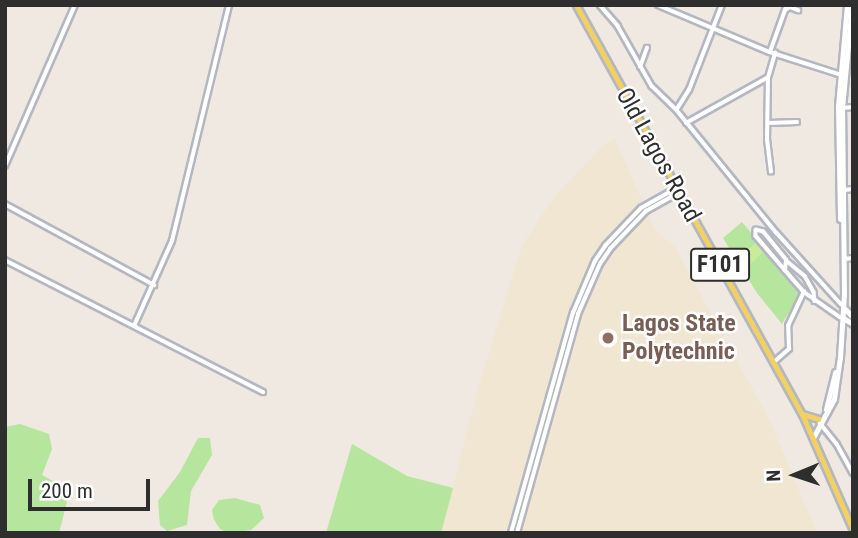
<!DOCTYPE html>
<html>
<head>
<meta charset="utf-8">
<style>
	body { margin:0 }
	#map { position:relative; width:858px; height:538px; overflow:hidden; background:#efe9e1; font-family:"Roboto Condensed",sans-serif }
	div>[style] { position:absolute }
	.education>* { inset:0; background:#f0e6d1 }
	.green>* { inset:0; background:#b6e59e }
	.pitch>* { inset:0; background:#c9ec9a }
	.roads { filter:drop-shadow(2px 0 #b4b7c1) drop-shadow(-2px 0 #b4b7c1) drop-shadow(0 2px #b4b7c1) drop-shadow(0 -2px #b4b7c1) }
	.street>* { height:3.5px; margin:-1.75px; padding:0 1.75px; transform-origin:1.75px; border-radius:1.75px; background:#fff }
	.secondary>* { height:5px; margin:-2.5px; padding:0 2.5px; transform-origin:2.5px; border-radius:2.5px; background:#fff }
	.primary>* { height:5px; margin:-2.5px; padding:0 2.5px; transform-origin:2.5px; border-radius:2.5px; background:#f2d163 }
	.dots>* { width:19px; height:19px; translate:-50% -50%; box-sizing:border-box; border:4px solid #fff; border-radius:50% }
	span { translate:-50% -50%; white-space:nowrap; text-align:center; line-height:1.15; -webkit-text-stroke:5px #fff; paint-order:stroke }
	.shield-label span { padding:2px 5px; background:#fff; border:2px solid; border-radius:5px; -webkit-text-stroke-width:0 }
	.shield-label { font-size:23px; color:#2e2e2e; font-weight:700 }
	.street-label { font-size:24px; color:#2e2e2e }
	.education-label { font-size:24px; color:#785e54; font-weight:700 }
	.left { translate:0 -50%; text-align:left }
	.frame { position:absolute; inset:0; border:7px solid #2e2e2e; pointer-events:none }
	.north { position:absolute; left:760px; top:440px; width:70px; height:70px; -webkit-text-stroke:5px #fff; paint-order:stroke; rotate:268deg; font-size:19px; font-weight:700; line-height:28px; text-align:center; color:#2e2e2e }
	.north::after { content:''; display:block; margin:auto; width:24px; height:32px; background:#2e2e2e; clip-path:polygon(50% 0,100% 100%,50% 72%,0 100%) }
	.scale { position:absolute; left:28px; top:479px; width:122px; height:32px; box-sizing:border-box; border:4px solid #2e2e2e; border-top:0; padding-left:9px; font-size:21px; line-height:24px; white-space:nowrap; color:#2e2e2e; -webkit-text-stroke:5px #fff; paint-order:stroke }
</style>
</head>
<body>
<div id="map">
	<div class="education">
		<div style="clip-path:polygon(615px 139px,655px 230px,674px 246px,769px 419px,817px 533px,441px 533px,479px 386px,522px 246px,554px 197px,601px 148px)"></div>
	</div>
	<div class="green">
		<div style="clip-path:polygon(742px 222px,801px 292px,782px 324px,757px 293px,723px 238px)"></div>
		<div style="clip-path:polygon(20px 424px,49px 434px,52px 449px,42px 475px,64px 487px,67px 502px,59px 533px,5px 533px,5px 427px)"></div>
		<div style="clip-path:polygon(198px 438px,210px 438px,212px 455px,191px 491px,187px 525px,167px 531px,160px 525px,158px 501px,180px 472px)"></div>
		<div style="clip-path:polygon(352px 444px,407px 476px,453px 488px,441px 533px,326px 533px)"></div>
		<div style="clip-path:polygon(235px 498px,260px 505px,264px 518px,251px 530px,230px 533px,220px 529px,214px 520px,212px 510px,219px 500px)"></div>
	</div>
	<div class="pitch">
		<div style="clip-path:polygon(757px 242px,765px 251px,747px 267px,739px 257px)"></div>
	</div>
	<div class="roads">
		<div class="street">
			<div style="left:600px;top:5px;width:28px;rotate:49deg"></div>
			<div style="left:618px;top:26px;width:69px;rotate:60.5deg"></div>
			<div style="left:652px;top:86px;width:33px;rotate:44deg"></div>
			<div style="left:676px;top:109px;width:159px;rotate:50.9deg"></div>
			<div style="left:776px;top:232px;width:97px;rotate:47.9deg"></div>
			<div style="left:658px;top:5px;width:121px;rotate:22.8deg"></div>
			<div style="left:770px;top:52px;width:72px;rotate:17.7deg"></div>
			<div style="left:770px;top:52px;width:45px;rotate:-70.3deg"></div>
			<div style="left:785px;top:10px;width:6px;rotate:-31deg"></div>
			<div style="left:790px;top:7px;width:9px;rotate:21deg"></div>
			<div style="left:640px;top:67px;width:20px;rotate:-70deg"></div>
			<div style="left:842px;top:108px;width:11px;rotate:-5deg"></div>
			<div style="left:677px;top:109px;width:22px;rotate:-58deg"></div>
			<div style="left:689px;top:90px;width:91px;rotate:-68.8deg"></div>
			<div style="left:686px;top:123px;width:93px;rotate:-29.1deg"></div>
			<div style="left:768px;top:123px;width:29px;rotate:-2deg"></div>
			<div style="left:5px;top:166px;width:176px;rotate:-66.5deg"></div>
			<div style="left:771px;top:172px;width:32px;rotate:-97deg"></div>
			<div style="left:767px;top:140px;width:62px;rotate:-89.1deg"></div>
			<div style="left:768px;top:78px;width:26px;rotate:-74deg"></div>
			<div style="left:844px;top:190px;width:9px;rotate:-6deg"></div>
			<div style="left:5px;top:204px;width:170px;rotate:28.5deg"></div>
			<div style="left:844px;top:259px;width:9px;rotate:-6deg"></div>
			<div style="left:5px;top:260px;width:290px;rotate:27.1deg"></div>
			<div style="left:787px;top:261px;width:23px;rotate:40deg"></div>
			<div style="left:805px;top:276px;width:18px;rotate:61deg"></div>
			<div style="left:814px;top:292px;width:9px;rotate:84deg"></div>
			<div style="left:785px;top:270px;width:10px;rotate:-84deg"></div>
			<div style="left:786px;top:260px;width:36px;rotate:-129deg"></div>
			<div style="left:763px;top:232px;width:7px;rotate:-164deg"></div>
			<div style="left:756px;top:230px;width:6px;rotate:90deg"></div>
			<div style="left:756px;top:236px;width:45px;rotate:49.5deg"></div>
			<div style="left:785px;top:270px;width:29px;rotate:49deg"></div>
			<div style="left:804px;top:292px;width:44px;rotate:34.8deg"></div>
			<div style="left:134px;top:326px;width:93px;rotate:-65.9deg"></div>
			<div style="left:172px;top:241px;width:243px;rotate:-76.4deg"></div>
			<div style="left:774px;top:362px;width:20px;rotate:-41deg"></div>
			<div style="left:789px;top:349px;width:23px;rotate:-92deg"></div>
			<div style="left:788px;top:326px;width:38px;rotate:-65deg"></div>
			<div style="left:820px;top:423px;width:27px;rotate:51deg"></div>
			<div style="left:837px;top:444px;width:33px;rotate:61deg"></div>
			<div style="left:511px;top:533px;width:229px;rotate:-74.3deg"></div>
			<div style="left:573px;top:313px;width:56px;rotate:-67.1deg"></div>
			<div style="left:595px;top:261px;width:18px;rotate:-56deg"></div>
			<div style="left:605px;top:246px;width:52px;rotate:-46.5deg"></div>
			<div style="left:641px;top:208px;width:41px;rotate:-29.1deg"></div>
			<div style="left:517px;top:533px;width:227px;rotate:-74.4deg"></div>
			<div style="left:578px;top:314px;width:55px;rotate:-66.3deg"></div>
			<div style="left:600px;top:264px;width:18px;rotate:-56deg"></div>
			<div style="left:610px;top:249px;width:52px;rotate:-46.5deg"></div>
			<div style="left:646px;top:211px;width:38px;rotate:-29deg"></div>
		</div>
		<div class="secondary">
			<div style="left:840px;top:219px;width:113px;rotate:-91deg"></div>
			<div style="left:838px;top:106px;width:101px;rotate:-84.9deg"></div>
			<div style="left:843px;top:307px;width:14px;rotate:45deg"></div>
			<div style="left:843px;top:318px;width:12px;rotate:31deg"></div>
			<div style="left:826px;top:409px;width:38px;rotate:-76deg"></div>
			<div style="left:814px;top:436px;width:42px;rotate:-61.6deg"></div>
			<div style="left:834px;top:399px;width:42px;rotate:-81.9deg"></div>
			<div style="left:840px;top:357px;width:63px;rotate:-86.4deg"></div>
			<div style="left:844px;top:294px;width:186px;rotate:-90.6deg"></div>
			<div style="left:842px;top:108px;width:103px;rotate:-84.5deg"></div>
		</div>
		<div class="primary">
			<div style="left:576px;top:5px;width:467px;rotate:61.1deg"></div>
			<div style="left:802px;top:414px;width:127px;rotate:66.3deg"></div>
			<div style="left:802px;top:414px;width:17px;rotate:17deg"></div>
		</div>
	</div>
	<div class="dots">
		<div style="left:608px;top:338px;background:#8d6e63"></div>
	</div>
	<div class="shield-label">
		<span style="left:720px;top:265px">F101</span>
	</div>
	<div class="street-label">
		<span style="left:658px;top:155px;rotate:61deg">Old Lagos Road</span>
	</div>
	<div class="education-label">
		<span class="left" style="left:622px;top:338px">Lagos State<br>Polytechnic</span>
	</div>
	<div class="frame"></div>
	<div class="north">N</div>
	<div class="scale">200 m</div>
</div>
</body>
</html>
